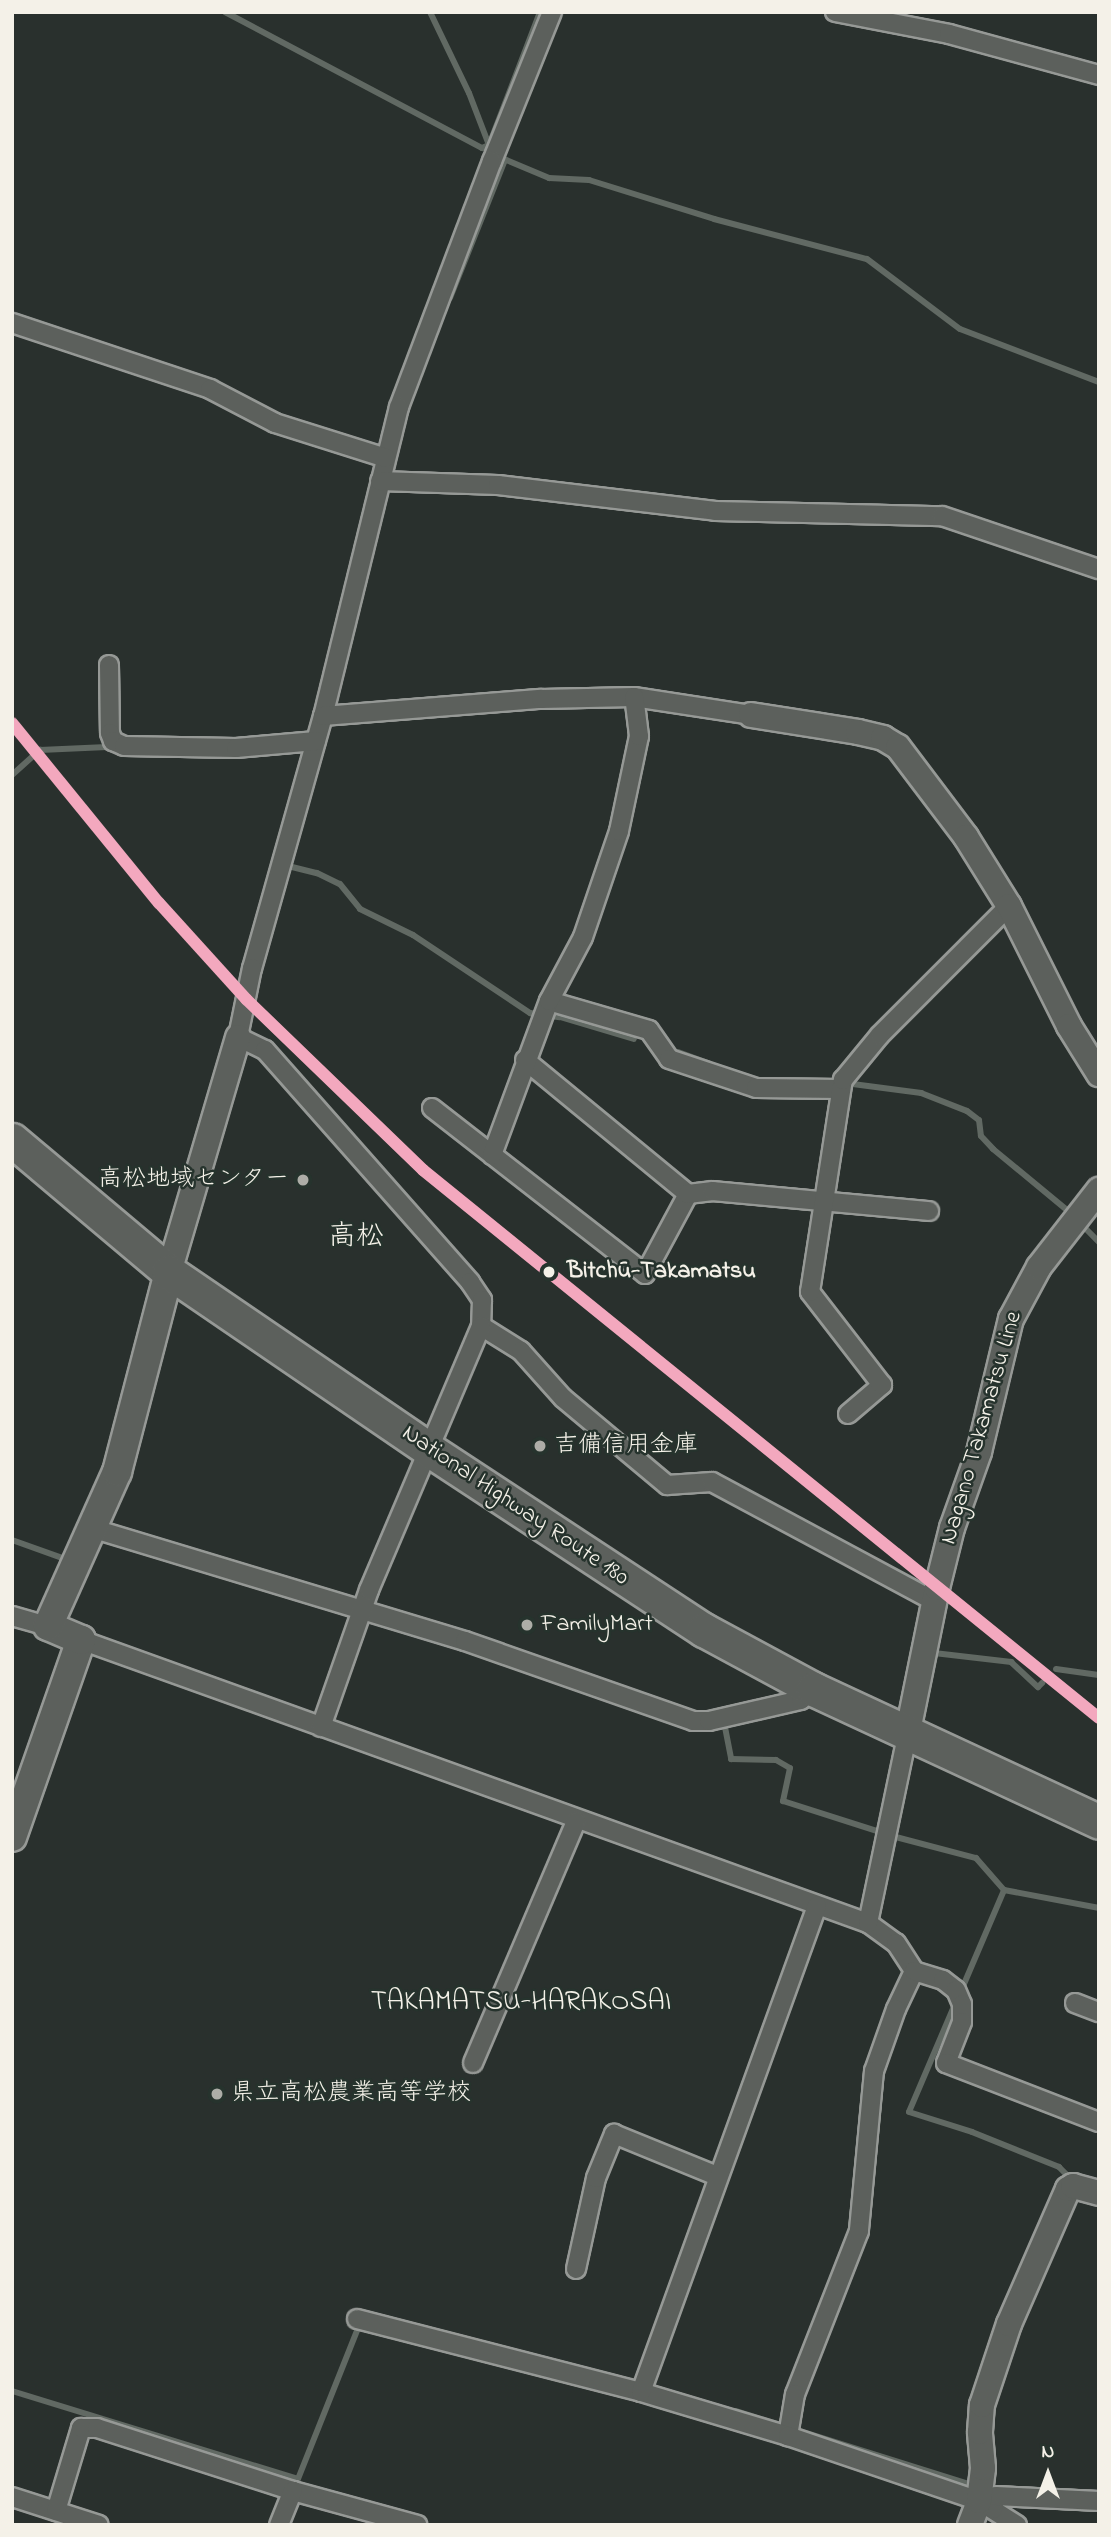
<!DOCTYPE html>
<html>
<head>
<meta charset="utf-8">
<style>
	body { margin:0 }
	#map { position:relative; width:1111px; height:2537px; overflow:hidden; background:#29302d; font-family:"Indie Flower","Klee One",sans-serif }
	div>[style] { position:absolute }
	.stream>* { height:6px; margin:-3px; padding:0 3px; transform-origin:3px; border-radius:3px; background:#616963 }
	.roads { filter:drop-shadow(2px 0 #969996) drop-shadow(-2px 0 #969996) drop-shadow(0 2px #969996) drop-shadow(0 -2px #969996) }
	.street>* { height:18px; margin:-9px; padding:0 9px; transform-origin:9px; border-radius:9px; background:#5c605c }
	.secondary>* { height:24px; margin:-12px; padding:0 12px; transform-origin:12px; border-radius:12px; background:#5c605c }
	.primary>* { height:28px; margin:-14px; padding:0 14px; transform-origin:14px; border-radius:14px; background:#5c605c }
	.highway>* { height:33px; margin:-16.5px; padding:0 16.5px; transform-origin:16.5px; border-radius:16.5px; background:#5c605c }
	.rail-1>* { height:12px; margin:-6px; padding:0 6px; transform-origin:6px; border-radius:6px; background:#f3a8be }
	.dots>* { width:19px; height:19px; translate:-50% -50%; box-sizing:border-box; border:4px solid #26332d; border-radius:50% }
	span { translate:-50% -50%; white-space:nowrap; text-align:center; line-height:1.15; -webkit-text-stroke:5px #26332d; paint-order:stroke }
	.poi-label { font-size:24px; color:#f4f1e8 }
	.right { translate:-100% -50%; text-align:right }
	.left { translate:0 -50%; text-align:left }
	.stop-label { font-size:24px; color:#f4f1e8; font-weight:700 }
	.street-label { font-size:24px; color:#f4f1e8 }
	.quarter-label { font-size:28px; color:#f4f1e8 }
	.frame { position:absolute; inset:0; border:14px solid #f4f1e8; pointer-events:none }
	.north { position:absolute; left:1013px; top:2439px; width:70px; height:70px; -webkit-text-stroke:5px #26332d; paint-order:stroke; rotate:0deg; font-size:19px; font-weight:700; line-height:28px; text-align:center; color:#f4f1e8 }
	.north::after { content:''; display:block; margin:auto; width:24px; height:32px; background:#f4f1e8; clip-path:polygon(50% 0,100% 100%,50% 72%,0 100%) }
</style>
</head>
<body>
<div id="map">
	<div class="stream">
		<div style="left:225px;top:12px;width:291px;rotate:27.9deg"></div>
		<div style="left:482px;top:148px;width:8px;rotate:-23deg"></div>
		<div style="left:489px;top:145px;width:142px;rotate:-69deg"></div>
		<div style="left:430px;top:12px;width:90px;rotate:64.3deg"></div>
		<div style="left:469px;top:93px;width:56px;rotate:69deg"></div>
		<div style="left:489px;top:145px;width:6px;rotate:39deg"></div>
		<div style="left:504px;top:159px;width:49px;rotate:22.9deg"></div>
		<div style="left:549px;top:178px;width:40px;rotate:2.9deg"></div>
		<div style="left:589px;top:180px;width:131px;rotate:17.3deg"></div>
		<div style="left:714px;top:219px;width:158px;rotate:14.7deg"></div>
		<div style="left:867px;top:259px;width:116px;rotate:37deg"></div>
		<div style="left:960px;top:329px;width:149px;rotate:20.9deg"></div>
		<div style="left:450px;top:298px;width:149px;rotate:-68.3deg"></div>
		<div style="left:12px;top:775px;width:38px;rotate:-42deg"></div>
		<div style="left:40px;top:750px;width:67px;rotate:-2.6deg"></div>
		<div style="left:290px;top:860px;width:6px;rotate:108deg"></div>
		<div style="left:288px;top:866px;width:30px;rotate:14deg"></div>
		<div style="left:317px;top:873px;width:25px;rotate:26deg"></div>
		<div style="left:340px;top:884px;width:32px;rotate:51deg"></div>
		<div style="left:360px;top:909px;width:59px;rotate:26.1deg"></div>
		<div style="left:413px;top:935px;width:141px;rotate:33.7deg"></div>
		<div style="left:530px;top:1013px;width:30px;rotate:8deg"></div>
		<div style="left:560px;top:1017px;width:77px;rotate:16.6deg"></div>
		<div style="left:678px;top:1052px;width:32px;rotate:20deg"></div>
		<div style="left:845px;top:1083px;width:77px;rotate:7.5deg"></div>
		<div style="left:921px;top:1093px;width:49px;rotate:21.4deg"></div>
		<div style="left:967px;top:1111px;width:15px;rotate:37deg"></div>
		<div style="left:979px;top:1120px;width:16px;rotate:83deg"></div>
		<div style="left:981px;top:1136px;width:18px;rotate:47deg"></div>
		<div style="left:993px;top:1149px;width:96px;rotate:39.5deg"></div>
		<div style="left:1087px;top:1230px;width:17px;rotate:45deg"></div>
		<div style="left:12px;top:1540px;width:59px;rotate:19.7deg"></div>
		<div style="left:934px;top:1653px;width:78px;rotate:6.7deg"></div>
		<div style="left:1011px;top:1662px;width:37px;rotate:43deg"></div>
		<div style="left:1038px;top:1687px;width:6px;rotate:-45deg"></div>
		<div style="left:1056px;top:1669px;width:43px;rotate:7.9deg"></div>
		<div style="left:724px;top:1722px;width:38px;rotate:79deg"></div>
		<div style="left:731px;top:1759px;width:45px;rotate:1.3deg"></div>
		<div style="left:776px;top:1760px;width:16px;rotate:30deg"></div>
		<div style="left:790px;top:1768px;width:34px;rotate:102deg"></div>
		<div style="left:783px;top:1801px;width:99px;rotate:17.7deg"></div>
		<div style="left:892px;top:1836px;width:87px;rotate:14.7deg"></div>
		<div style="left:976px;top:1858px;width:43px;rotate:48.8deg"></div>
		<div style="left:1004px;top:1890px;width:97px;rotate:10.7deg"></div>
		<div style="left:961px;top:1991px;width:110px;rotate:-66.9deg"></div>
		<div style="left:955px;top:2004px;width:117px;rotate:113.1deg"></div>
		<div style="left:909px;top:2112px;width:66px;rotate:17.6deg"></div>
		<div style="left:972px;top:2132px;width:94px;rotate:21.9deg"></div>
		<div style="left:1059px;top:2167px;width:11px;rotate:45deg"></div>
		<div style="left:12px;top:2391px;width:299px;rotate:17.1deg"></div>
		<div style="left:298px;top:2479px;width:168px;rotate:-68.3deg"></div>
		<div style="left:736px;top:2411px;width:251px;rotate:17.4deg"></div>
	</div>
	<div class="roads">
		<div class="street">
			<div style="left:552px;top:12px;width:161px;rotate:111.9deg"></div>
			<div style="left:492px;top:161px;width:263px;rotate:110.7deg"></div>
			<div style="left:399px;top:407px;width:318px;rotate:103.8deg"></div>
			<div style="left:323px;top:716px;width:262px;rotate:105.7deg"></div>
			<div style="left:252px;top:968px;width:70px;rotate:101.5deg"></div>
			<div style="left:238px;top:1037px;width:30px;rotate:26deg"></div>
			<div style="left:265px;top:1050px;width:310px;rotate:48.5deg"></div>
			<div style="left:470px;top:1282px;width:22px;rotate:56deg"></div>
			<div style="left:482px;top:1300px;width:26px;rotate:92deg"></div>
			<div style="left:481px;top:1326px;width:47px;rotate:32deg"></div>
			<div style="left:521px;top:1351px;width:63px;rotate:48.2deg"></div>
			<div style="left:563px;top:1398px;width:136px;rotate:39.9deg"></div>
			<div style="left:667px;top:1485px;width:45px;rotate:-3.8deg"></div>
			<div style="left:712px;top:1482px;width:252px;rotate:28.2deg"></div>
			<div style="left:835px;top:12px;width:116px;rotate:10.9deg"></div>
			<div style="left:949px;top:34px;width:156px;rotate:15.3deg"></div>
			<div style="left:12px;top:323px;width:209px;rotate:18.4deg"></div>
			<div style="left:210px;top:389px;width:73px;rotate:27.6deg"></div>
			<div style="left:275px;top:423px;width:116px;rotate:17.5deg"></div>
			<div style="left:380px;top:481px;width:118px;rotate:1.9deg"></div>
			<div style="left:498px;top:485px;width:219px;rotate:6.8deg"></div>
			<div style="left:715px;top:511px;width:227px;rotate:1.3deg"></div>
			<div style="left:942px;top:516px;width:166px;rotate:18.7deg"></div>
			<div style="left:109px;top:665px;width:68px;rotate:89.2deg"></div>
			<div style="left:110px;top:733px;width:9px;rotate:69deg"></div>
			<div style="left:113px;top:741px;width:12px;rotate:24deg"></div>
			<div style="left:124px;top:746px;width:112px;rotate:1deg"></div>
			<div style="left:236px;top:748px;width:80px;rotate:-5deg"></div>
			<div style="left:323px;top:716px;width:219px;rotate:-4.5deg"></div>
			<div style="left:541px;top:699px;width:93px;rotate:-1.2deg"></div>
			<div style="left:634px;top:697px;width:118px;rotate:8.7deg"></div>
			<div style="left:549px;top:1001px;width:104px;rotate:16.2deg"></div>
			<div style="left:649px;top:1030px;width:35px;rotate:55deg"></div>
			<div style="left:669px;top:1059px;width:92px;rotate:18.4deg"></div>
			<div style="left:756px;top:1088px;width:84px;rotate:0.7deg"></div>
			<div style="left:432px;top:1108px;width:270px;rotate:37.9deg"></div>
			<div style="left:645px;top:1274px;width:91px;rotate:-61.7deg"></div>
			<div style="left:688px;top:1194px;width:211px;rotate:-140.6deg"></div>
			<div style="left:492px;top:1155px;width:164px;rotate:-69.7deg"></div>
			<div style="left:549px;top:1001px;width:72px;rotate:-62deg"></div>
			<div style="left:583px;top:937px;width:112px;rotate:-71.2deg"></div>
			<div style="left:619px;top:831px;width:97px;rotate:-78.1deg"></div>
			<div style="left:639px;top:736px;width:39px;rotate:-97deg"></div>
			<div style="left:688px;top:1194px;width:25px;rotate:-7deg"></div>
			<div style="left:713px;top:1191px;width:217px;rotate:5.3deg"></div>
			<div style="left:848px;top:1414px;width:45px;rotate:-40.5deg"></div>
			<div style="left:882px;top:1385px;width:118px;rotate:-127.7deg"></div>
			<div style="left:810px;top:1292px;width:215px;rotate:-81.2deg"></div>
			<div style="left:843px;top:1080px;width:58px;rotate:-50.6deg"></div>
			<div style="left:880px;top:1035px;width:182px;rotate:-45deg"></div>
			<div style="left:91px;top:1528px;width:391px;rotate:16.8deg"></div>
			<div style="left:465px;top:1641px;width:242px;rotate:19.3deg"></div>
			<div style="left:693px;top:1721px;width:16px"></div>
			<div style="left:709px;top:1721px;width:94px;rotate:-12.9deg"></div>
			<div style="left:801px;top:1700px;width:16px;rotate:-43deg"></div>
			<div style="left:12px;top:1616px;width:37px;rotate:16deg"></div>
			<div style="left:81px;top:1640px;width:836px;rotate:19.78deg"></div>
			<div style="left:868px;top:1923px;width:34px;rotate:36deg"></div>
			<div style="left:896px;top:1943px;width:33px;rotate:57deg"></div>
			<div style="left:914px;top:1971px;width:42px;rotate:115.3deg"></div>
			<div style="left:896px;top:2009px;width:66px;rotate:109.5deg"></div>
			<div style="left:874px;top:2071px;width:161px;rotate:95.4deg"></div>
			<div style="left:859px;top:2231px;width:175px;rotate:111.4deg"></div>
			<div style="left:795px;top:2394px;width:43px;rotate:99.5deg"></div>
			<div style="left:321px;top:1727px;width:145px;rotate:-70.7deg"></div>
			<div style="left:369px;top:1590px;width:287px;rotate:-67deg"></div>
			<div style="left:868px;top:1923px;width:196px;rotate:-78.2deg"></div>
			<div style="left:914px;top:1971px;width:30px;rotate:17deg"></div>
			<div style="left:943px;top:1980px;width:16px;rotate:38deg"></div>
			<div style="left:956px;top:1990px;width:15px;rotate:67deg"></div>
			<div style="left:962px;top:2004px;width:18px;rotate:90deg"></div>
			<div style="left:962px;top:2022px;width:44px;rotate:111.3deg"></div>
			<div style="left:946px;top:2063px;width:164px;rotate:21.1deg"></div>
			<div style="left:1075px;top:2003px;width:26px;rotate:21deg"></div>
			<div style="left:473px;top:2063px;width:263px;rotate:-66.9deg"></div>
			<div style="left:576px;top:2269px;width:93px;rotate:-77.6deg"></div>
			<div style="left:596px;top:2178px;width:48px;rotate:-67.8deg"></div>
			<div style="left:614px;top:2134px;width:111px;rotate:22.2deg"></div>
			<div style="left:357px;top:2319px;width:293px;rotate:14.4deg"></div>
			<div style="left:641px;top:2392px;width:153px;rotate:16.7deg"></div>
			<div style="left:788px;top:2436px;width:202px;rotate:18.8deg"></div>
			<div style="left:979px;top:2501px;width:45px;rotate:32.3deg"></div>
			<div style="left:641px;top:2392px;width:517px;rotate:-70.09deg"></div>
			<div style="left:12px;top:2497px;width:91px;rotate:17.8deg"></div>
			<div style="left:993px;top:2509px;width:13px;rotate:-77deg"></div>
			<div style="left:996px;top:2496px;width:103px;rotate:2.8deg"></div>
			<div style="left:56px;top:2511px;width:87px;rotate:-73.2deg"></div>
			<div style="left:81px;top:2428px;width:16px"></div>
			<div style="left:97px;top:2428px;width:206px;rotate:17.8deg"></div>
			<div style="left:293px;top:2491px;width:129px;rotate:15.3deg"></div>
			<div style="left:279px;top:2525px;width:37px;rotate:-68deg"></div>
		</div>
		<div class="secondary">
			<div style="left:751px;top:715px;width:108px;rotate:9deg"></div>
			<div style="left:858px;top:732px;width:26px;rotate:13deg"></div>
			<div style="left:883px;top:738px;width:17px;rotate:31deg"></div>
			<div style="left:898px;top:747px;width:113px;rotate:52.9deg"></div>
			<div style="left:966px;top:837px;width:81px;rotate:58.1deg"></div>
			<div style="left:1009px;top:906px;width:134px;rotate:63.4deg"></div>
			<div style="left:1069px;top:1026px;width:57px;rotate:58deg"></div>
			<div style="left:169px;top:1272px;width:245px;rotate:-73.6deg"></div>
			<div style="left:908px;top:1731px;width:146px;rotate:-78.5deg"></div>
			<div style="left:937px;top:1588px;width:62px;rotate:-76deg"></div>
			<div style="left:952px;top:1528px;width:81px;rotate:-70.4deg"></div>
			<div style="left:979px;top:1452px;width:137px;rotate:-76.5deg"></div>
			<div style="left:1011px;top:1319px;width:59px;rotate:-61.7deg"></div>
			<div style="left:1039px;top:1267px;width:98px;rotate:-52.1deg"></div>
			<div style="left:970px;top:2525px;width:26px;rotate:-69deg"></div>
			<div style="left:979px;top:2501px;width:33px;rotate:-83deg"></div>
			<div style="left:983px;top:2468px;width:36px;rotate:-95deg"></div>
			<div style="left:980px;top:2432px;width:27px;rotate:-86deg"></div>
			<div style="left:982px;top:2405px;width:85px;rotate:-71.6deg"></div>
			<div style="left:1009px;top:2324px;width:147px;rotate:-66.4deg"></div>
			<div style="left:1068px;top:2189px;width:6px;rotate:-31deg"></div>
			<div style="left:1073px;top:2186px;width:27px;rotate:15deg"></div>
		</div>
		<div class="primary">
			<div style="left:12px;top:1837px;width:209px;rotate:-70.7deg"></div>
			<div style="left:81px;top:1640px;width:36px;rotate:-157deg"></div>
			<div style="left:48px;top:1626px;width:169px;rotate:-65.9deg"></div>
			<div style="left:117px;top:1472px;width:207px;rotate:-75.4deg"></div>
		</div>
		<div class="highway">
			<div style="left:12px;top:1140px;width:205px;rotate:40.1deg"></div>
			<div style="left:169px;top:1272px;width:314px;rotate:34.3deg"></div>
			<div style="left:428px;top:1449px;width:330px;rotate:33.3deg"></div>
			<div style="left:704px;top:1630px;width:124px;rotate:28.4deg"></div>
			<div style="left:813px;top:1689px;width:315px;rotate:24.9deg"></div>
		</div>
	</div>
	<div class="rail-1">
		<div style="left:12px;top:723px;width:232px;rotate:50.8deg"></div>
		<div style="left:159px;top:903px;width:130px;rotate:47.8deg"></div>
		<div style="left:246px;top:999px;width:246px;rotate:44deg"></div>
		<div style="left:423px;top:1170px;width:870px;rotate:39.03deg"></div>
	</div>
	<div class="dots">
		<div style="left:303px;top:1180px;background:#adada7"></div>
		<div style="left:549px;top:1272px;background:#f4f1e8"></div>
		<div style="left:540px;top:1446px;background:#adada7"></div>
		<div style="left:527px;top:1625px;background:#adada7"></div>
		<div style="left:217px;top:2094px;background:#adada7"></div>
	</div>
	<div class="poi-label">
		<span class="right" style="left:289px;top:1180px">高松地域センター</span>
		<span class="left" style="left:554px;top:1446px">吉備信用金庫</span>
		<span class="left" style="left:541px;top:1625px">FamilyMart</span>
		<span class="left" style="left:231px;top:2094px">県立高松農業高等学校</span>
	</div>
	<div class="stop-label">
		<span class="left" style="left:567px;top:1272px">Bitchū-Takamatsu</span>
	</div>
	<div class="street-label">
		<span style="left:982px;top:1428px;rotate:-74deg">Nagano Takamatsu Line</span>
		<span style="left:515px;top:1506px;rotate:34deg">National Highway Route 180</span>
	</div>
	<div class="quarter-label">
		<span style="left:356px;top:1238px">高松</span>
		<span style="left:521px;top:2003px">TAKAMATSU-HARAKOSAI</span>
	</div>
	<div class="frame"></div>
	<div class="north">N</div>
</div>
</body>
</html>
